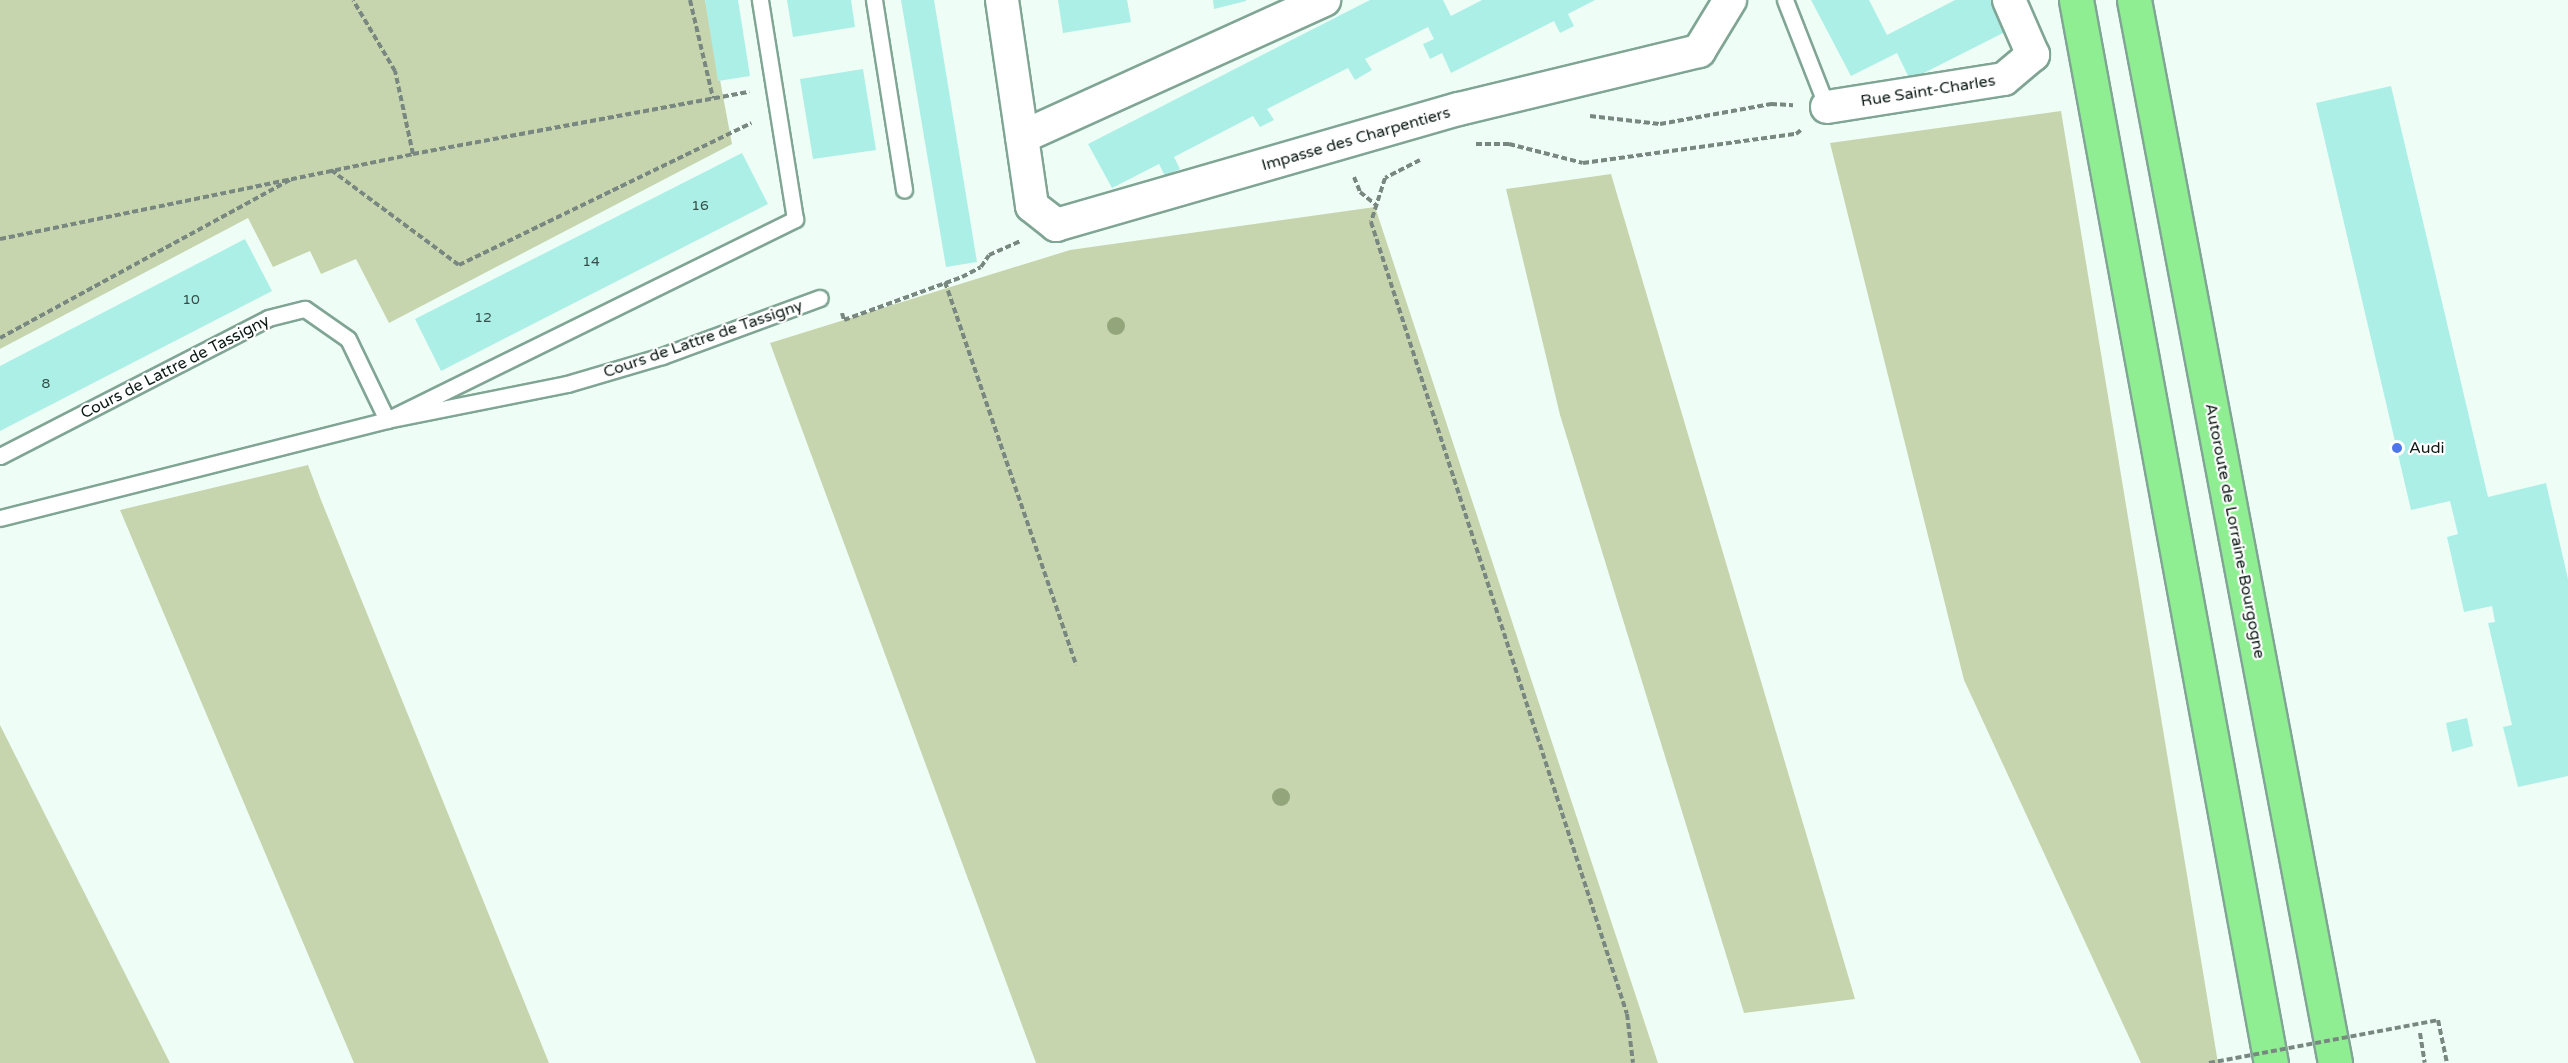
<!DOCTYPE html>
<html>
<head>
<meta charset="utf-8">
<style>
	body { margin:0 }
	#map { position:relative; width:2568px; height:1063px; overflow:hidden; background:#eefef6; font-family:"Varela Round",sans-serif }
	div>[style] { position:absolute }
	.green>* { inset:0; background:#c7d5af }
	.building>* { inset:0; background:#acefe6 }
	.path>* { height:4px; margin-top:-2px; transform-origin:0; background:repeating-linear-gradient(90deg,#788881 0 6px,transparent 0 9px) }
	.roads { filter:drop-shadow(2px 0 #80a594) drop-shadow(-2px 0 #80a594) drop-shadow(0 2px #80a594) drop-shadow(0 -2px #80a594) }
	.service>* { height:15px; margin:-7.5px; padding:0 7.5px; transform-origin:7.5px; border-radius:7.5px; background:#fff }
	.minor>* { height:32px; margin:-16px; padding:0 16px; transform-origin:16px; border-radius:16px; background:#fff }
	.motorway>* { height:33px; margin:-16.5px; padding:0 16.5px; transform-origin:16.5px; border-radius:16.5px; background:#8fee91 }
	.path-bridge>* { height:4px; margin-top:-2px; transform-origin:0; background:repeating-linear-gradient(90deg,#788881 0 6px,transparent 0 9px) }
	.trees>* { width:18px; height:18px; margin:-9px; border-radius:50%; background:#93a67b }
	.dots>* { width:16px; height:16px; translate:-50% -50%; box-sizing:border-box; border:3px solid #fff; border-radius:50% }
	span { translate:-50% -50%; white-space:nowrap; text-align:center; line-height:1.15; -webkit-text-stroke:4.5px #fff; paint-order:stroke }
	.number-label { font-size:14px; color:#334f48 }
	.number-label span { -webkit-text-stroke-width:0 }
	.street-label { font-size:16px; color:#0b1a14 }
	.poi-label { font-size:16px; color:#0b1a14 }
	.left { translate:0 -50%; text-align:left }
</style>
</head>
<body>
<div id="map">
	<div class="green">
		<div style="clip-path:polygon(0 0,705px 0,732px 144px,389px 323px,356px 259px,321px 274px,310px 251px,273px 267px,248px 218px,0 349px)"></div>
		<div style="clip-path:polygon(2061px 111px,2218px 1063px,2141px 1063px,1964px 680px,1830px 143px)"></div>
		<div style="clip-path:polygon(1611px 174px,1855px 999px,1744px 1013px,1560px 415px,1506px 189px)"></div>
		<div style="clip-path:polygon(1375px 207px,1658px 1063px,1036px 1063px,770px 343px,1070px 250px)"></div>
		<div style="clip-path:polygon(308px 465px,321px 500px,549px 1063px,354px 1063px,120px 510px)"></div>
		<div style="clip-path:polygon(0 725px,170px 1063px,0 1063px)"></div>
	</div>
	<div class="building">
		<div style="clip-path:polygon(705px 0,738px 0,750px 76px,718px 81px)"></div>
		<div style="clip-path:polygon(787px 0,851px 0,855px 27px,793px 37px)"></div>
		<div style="clip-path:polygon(901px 0,934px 0,977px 262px,946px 267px)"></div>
		<div style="clip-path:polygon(1058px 0,1127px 0,1131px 22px,1063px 33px)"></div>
		<div style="clip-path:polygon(1213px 0,1246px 0,1246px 1px,1214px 9px)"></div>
		<div style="clip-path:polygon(1370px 0,1443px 0,1451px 16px,1482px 0,1595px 0,1568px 14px,1574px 26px,1560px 33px,1554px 21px,1451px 73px,1442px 53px,1430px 59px,1423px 44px,1434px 39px,1428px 27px,1365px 59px,1372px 70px,1355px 80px,1348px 68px,1267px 109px,1274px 120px,1260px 127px,1253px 116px,1174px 157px,1180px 169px,1165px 176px,1159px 164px,1112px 188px,1088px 144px)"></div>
		<div style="clip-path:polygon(1811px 0,1869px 0,1887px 35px,1955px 0,1991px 0,2007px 31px,1910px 80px,1897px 53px,1851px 76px)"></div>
		<div style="clip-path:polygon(863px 69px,876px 150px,813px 159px,800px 79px)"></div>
		<div style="clip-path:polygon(2391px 86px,2488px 497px,2546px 483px,2568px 579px,2568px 776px,2518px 787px,2503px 727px,2512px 725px,2488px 623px,2495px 622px,2492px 606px,2464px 612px,2447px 537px,2458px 534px,2450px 501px,2411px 510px,2316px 103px)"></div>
		<div style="clip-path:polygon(742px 153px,768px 204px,441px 371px,415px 319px)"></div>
		<div style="clip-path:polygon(245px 239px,272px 291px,0 431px,0 366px)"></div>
		<div style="clip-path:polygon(2467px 718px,2473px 746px,2452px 752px,2446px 723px)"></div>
	</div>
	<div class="path">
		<div style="left:690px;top:0;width:101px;rotate:76.8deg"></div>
		<div style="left:1590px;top:116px;width:70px;rotate:6.5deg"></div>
		<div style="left:1660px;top:124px;width:113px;rotate:-10.2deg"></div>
		<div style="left:1771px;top:104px;width:22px;rotate:3deg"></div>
		<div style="left:1476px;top:144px;width:33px"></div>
		<div style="left:1509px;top:144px;width:76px;rotate:14.4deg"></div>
		<div style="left:1583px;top:163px;width:215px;rotate:-7.8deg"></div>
		<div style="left:1796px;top:134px;width:6px;rotate:-39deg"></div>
		<div style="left:413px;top:154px;width:342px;rotate:-10.5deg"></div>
		<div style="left:1420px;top:160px;width:39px;rotate:153deg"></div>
		<div style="left:1385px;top:178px;width:46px;rotate:107.7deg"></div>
		<div style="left:1371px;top:222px;width:832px;rotate:72.09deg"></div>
		<div style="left:1627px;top:1014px;width:49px;rotate:83deg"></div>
		<div style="left:331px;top:170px;width:159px;rotate:36.6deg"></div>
		<div style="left:459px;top:265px;width:325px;rotate:-25.9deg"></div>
		<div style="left:1354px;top:177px;width:16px;rotate:68deg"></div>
		<div style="left:1360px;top:192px;width:21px;rotate:39deg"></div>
		<div style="left:0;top:239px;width:422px;rotate:-11.6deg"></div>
		<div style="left:413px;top:154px;width:85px;rotate:-102.2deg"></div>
		<div style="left:395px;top:71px;width:82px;rotate:-120.6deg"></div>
		<div style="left:945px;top:282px;width:405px;rotate:71.1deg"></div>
		<div style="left:842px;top:313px;width:7px;rotate:74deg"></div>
		<div style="left:844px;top:320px;width:126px;rotate:-20deg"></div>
		<div style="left:962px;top:277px;width:21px;rotate:-28deg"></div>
		<div style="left:981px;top:267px;width:14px;rotate:-56deg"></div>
		<div style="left:989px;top:255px;width:34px;rotate:-24deg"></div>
		<div style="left:0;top:338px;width:332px;rotate:-28.6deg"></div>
		<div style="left:2438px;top:1020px;width:44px;rotate:78.2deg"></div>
		<div style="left:2420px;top:1033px;width:30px;rotate:81deg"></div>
	</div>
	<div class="roads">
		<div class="service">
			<div style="left:874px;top:0;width:192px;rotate:81deg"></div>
			<div style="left:1785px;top:0;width:115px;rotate:68.6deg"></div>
			<div style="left:0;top:456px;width:301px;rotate:-27.2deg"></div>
			<div style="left:268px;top:318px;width:38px;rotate:-14deg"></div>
			<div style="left:305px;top:309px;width:52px;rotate:34.9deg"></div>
			<div style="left:348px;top:339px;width:90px;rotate:64.3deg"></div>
			<div style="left:387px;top:420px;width:184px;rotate:-11.3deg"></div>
			<div style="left:567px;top:384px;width:99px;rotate:-16.4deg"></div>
			<div style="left:662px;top:356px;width:168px;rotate:-20.2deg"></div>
			<div style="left:0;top:518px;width:399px;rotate:-14.2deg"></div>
			<div style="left:387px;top:420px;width:455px;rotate:-26.2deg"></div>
			<div style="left:795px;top:219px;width:222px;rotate:-99.1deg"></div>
		</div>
		<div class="minor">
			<div style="left:1002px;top:0;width:208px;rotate:81.7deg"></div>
			<div style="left:1032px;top:206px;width:31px;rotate:38deg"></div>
			<div style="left:1056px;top:225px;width:419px;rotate:-16.1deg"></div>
			<div style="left:1459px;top:109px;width:247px;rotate:-13.6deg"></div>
			<div style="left:1699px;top:51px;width:60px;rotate:-58.7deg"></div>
			<div style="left:1827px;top:107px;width:179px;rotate:-9deg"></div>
			<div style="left:2004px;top:79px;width:38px;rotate:-40deg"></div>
			<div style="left:2033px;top:55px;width:60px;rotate:-113.6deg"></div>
			<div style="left:1022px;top:137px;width:332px;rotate:-24.4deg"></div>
		</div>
		<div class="motorway">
			<div style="left:2076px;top:0;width:1081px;rotate:79.61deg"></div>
			<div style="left:2134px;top:0;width:1082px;rotate:79.29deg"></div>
		</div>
	</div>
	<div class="path-bridge">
		<div style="left:2209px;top:1063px;width:233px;rotate:-10.6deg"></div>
	</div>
	<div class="trees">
		<div style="left:1116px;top:326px"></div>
		<div style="left:1281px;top:797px"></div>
	</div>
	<div class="dots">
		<div style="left:2397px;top:448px;background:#4d76e9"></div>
	</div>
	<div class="number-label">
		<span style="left:700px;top:206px">16</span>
		<span style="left:591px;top:262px">14</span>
		<span style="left:191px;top:300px">10</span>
		<span style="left:483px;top:318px">12</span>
		<span style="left:46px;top:384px">8</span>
	</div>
	<div class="street-label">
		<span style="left:1928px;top:91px;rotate:-9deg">Rue Saint-Charles</span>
		<span style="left:1356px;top:139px;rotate:-16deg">Impasse des Charpentiers</span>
		<span style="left:703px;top:339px;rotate:-19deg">Cours de Lattre de Tassigny</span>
		<span style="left:175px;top:367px;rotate:-27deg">Cours de Lattre de Tassigny</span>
		<span style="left:2235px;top:531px;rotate:79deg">Autoroute de Lorraine-Bourgogne</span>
	</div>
	<div class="poi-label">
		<span class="left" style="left:2409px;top:448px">Audi</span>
	</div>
</div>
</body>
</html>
